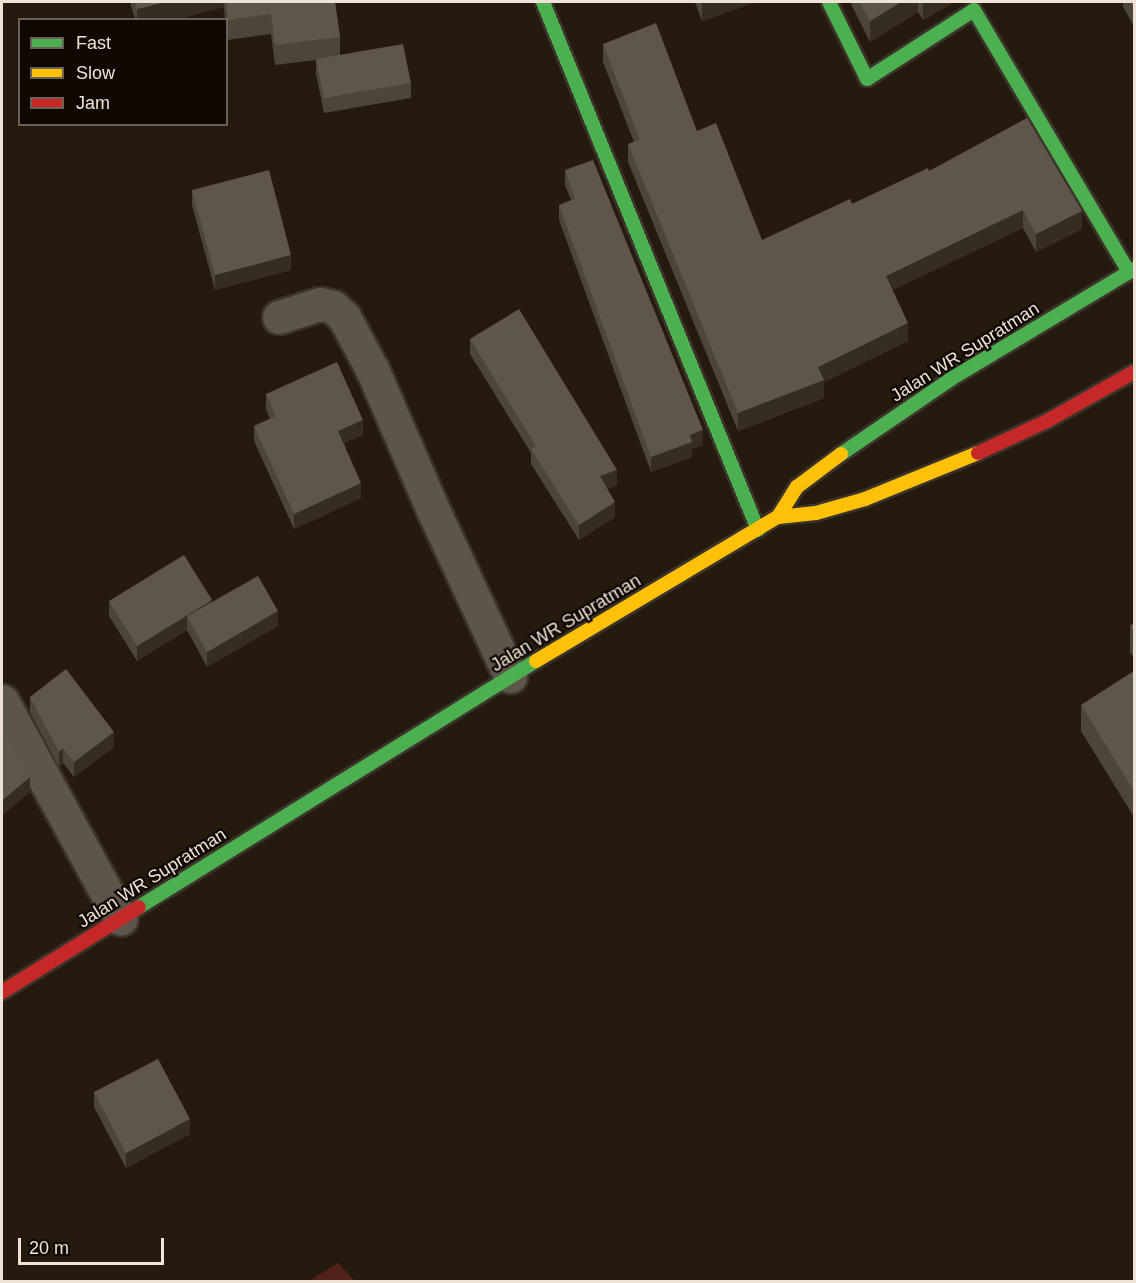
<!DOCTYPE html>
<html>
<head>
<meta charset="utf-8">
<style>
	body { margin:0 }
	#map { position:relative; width:1136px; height:1283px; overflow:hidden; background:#241a0d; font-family:Arial,sans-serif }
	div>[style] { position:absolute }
	.green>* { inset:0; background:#502219 }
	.roads { filter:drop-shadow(2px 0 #3b332b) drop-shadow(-2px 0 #3b332b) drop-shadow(0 2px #3b332b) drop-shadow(0 -2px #3b332b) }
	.street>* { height:33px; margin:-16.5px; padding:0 16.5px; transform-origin:16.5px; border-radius:16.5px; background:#5c554b }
	.fast>* { height:14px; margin:-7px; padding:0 7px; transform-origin:7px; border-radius:7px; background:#4caf50 }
	.slow>* { height:14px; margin:-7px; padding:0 7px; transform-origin:7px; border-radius:7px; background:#ffc107 }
	.jam>* { height:14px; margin:-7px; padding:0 7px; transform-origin:7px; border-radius:7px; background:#c62828 }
	.wall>* { inset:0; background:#4c453a }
	.shaded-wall>* { inset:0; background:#352d21 }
	.building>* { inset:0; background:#5e564b }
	span { translate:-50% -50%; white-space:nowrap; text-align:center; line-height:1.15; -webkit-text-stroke:4.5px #100802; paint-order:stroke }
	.street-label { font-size:18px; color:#f0e3d6 }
	.frame { position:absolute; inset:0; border:3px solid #f0e3d6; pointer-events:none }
	.legend { position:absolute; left:18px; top:18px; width:210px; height:108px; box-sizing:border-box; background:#100802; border:2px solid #6a6057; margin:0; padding:8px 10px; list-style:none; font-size:18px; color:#f0e3d6 }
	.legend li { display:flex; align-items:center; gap:12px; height:30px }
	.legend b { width:30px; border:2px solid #6a6057 }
	.scale { position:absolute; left:18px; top:1238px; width:146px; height:27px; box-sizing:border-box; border:3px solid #f0e3d6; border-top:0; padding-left:8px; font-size:18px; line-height:21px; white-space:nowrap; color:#f0e3d6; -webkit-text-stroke:4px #100802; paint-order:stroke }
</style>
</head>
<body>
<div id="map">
	<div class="green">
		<div style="clip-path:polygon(338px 1263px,355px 1281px,309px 1281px)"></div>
	</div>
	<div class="roads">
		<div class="street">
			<div style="left:279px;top:317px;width:43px;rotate:-17.6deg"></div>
			<div style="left:320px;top:304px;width:13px;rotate:13deg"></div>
			<div style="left:333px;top:307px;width:15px;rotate:42deg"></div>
			<div style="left:344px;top:317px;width:59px;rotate:61.7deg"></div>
			<div style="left:372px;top:369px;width:156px;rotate:66.6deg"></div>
			<div style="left:434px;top:512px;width:181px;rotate:65.1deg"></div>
			<div style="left:2px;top:701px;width:248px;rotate:61.4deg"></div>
		</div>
		<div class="fast">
			<div style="left:543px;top:2px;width:570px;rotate:67.84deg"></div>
			<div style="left:829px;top:2px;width:86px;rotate:63.7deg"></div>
			<div style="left:867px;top:79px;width:127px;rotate:-32.8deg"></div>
			<div style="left:974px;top:10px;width:304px;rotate:59.4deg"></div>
			<div style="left:841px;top:454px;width:133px;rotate:-34.3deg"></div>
			<div style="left:951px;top:379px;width:214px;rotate:-31deg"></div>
			<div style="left:139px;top:907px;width:467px;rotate:-31.8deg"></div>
		</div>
		<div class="slow">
			<div style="left:778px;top:517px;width:38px;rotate:-6deg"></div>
			<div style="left:816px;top:513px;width:51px;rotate:-15.9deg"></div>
			<div style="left:865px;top:499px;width:122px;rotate:-22.2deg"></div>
			<div style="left:536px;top:661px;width:282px;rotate:-30.8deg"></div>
			<div style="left:778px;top:517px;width:36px;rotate:-58deg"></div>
			<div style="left:797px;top:487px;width:55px;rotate:-36.9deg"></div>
		</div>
		<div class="jam">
			<div style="left:978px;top:453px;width:76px;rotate:-24.9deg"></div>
			<div style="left:1047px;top:421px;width:100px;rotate:-29.4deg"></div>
			<div style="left:2px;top:992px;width:161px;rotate:-31.8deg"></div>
		</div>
	</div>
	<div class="wall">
		<div style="clip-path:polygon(130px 2px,335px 2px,340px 37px,340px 55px,411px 83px,411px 98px,324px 113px,316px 74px,316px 60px,275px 65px,271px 34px,228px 40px,226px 20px,225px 20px,224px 7px,173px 20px,135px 20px)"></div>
		<div style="clip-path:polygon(695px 2px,756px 2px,702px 21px)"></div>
		<div style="clip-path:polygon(850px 2px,954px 2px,923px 20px,918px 12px,870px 42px)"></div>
		<div style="clip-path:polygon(1123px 2px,1134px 2px,1134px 26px,1123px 7px)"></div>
		<div style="clip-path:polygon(603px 44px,697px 131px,762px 240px,852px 204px,929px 171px,1082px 229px,1036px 252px,1023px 228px,892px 290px,908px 341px,824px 382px,824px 398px,738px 431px,628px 162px,628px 144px,634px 142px,603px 62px)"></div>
		<div style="clip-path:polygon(565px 170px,703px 445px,692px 449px,692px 457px,651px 472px,559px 220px,559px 205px,571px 200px,565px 185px)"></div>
		<div style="clip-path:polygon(192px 190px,291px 270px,215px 290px,192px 205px)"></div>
		<div style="clip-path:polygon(470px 339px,617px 485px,607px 489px,615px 517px,579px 540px,531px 464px,531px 453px,470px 354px)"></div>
		<div style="clip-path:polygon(266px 394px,363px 435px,344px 443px,361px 498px,294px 529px,254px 441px,254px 426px,270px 419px,266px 409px)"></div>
		<div style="clip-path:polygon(109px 601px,212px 602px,278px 626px,207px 667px,187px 630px,137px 661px,109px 616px)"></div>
		<div style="clip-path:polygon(1134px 623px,1134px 658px,1130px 652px,1130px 626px)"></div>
		<div style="clip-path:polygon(1134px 671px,1134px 817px,1081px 731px,1081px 705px)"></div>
		<div style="clip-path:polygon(30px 697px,114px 747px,74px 777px,63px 763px,59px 767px,30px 712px)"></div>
		<div style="clip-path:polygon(94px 1092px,190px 1134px,126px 1168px,94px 1107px)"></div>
	</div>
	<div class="shaded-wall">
		<div style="clip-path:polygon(165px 2px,224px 2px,224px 7px,173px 20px,137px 20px,137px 9px)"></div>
		<div style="clip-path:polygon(702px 2px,756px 2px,702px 21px)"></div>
		<div style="clip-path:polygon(901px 2px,918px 2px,918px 12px,870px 42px,870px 21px)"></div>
		<div style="clip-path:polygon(923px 2px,954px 2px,923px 20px)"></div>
		<div style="clip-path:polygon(1023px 210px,1023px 228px,886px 293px,886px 276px)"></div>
		<div style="clip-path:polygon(1082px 211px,1082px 229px,1036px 252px,1036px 234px)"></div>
		<div style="clip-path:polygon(291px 255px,291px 270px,215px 290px,215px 275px)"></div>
		<div style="clip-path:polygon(908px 323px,908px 341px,824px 382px,824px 398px,738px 431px,738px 413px,818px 367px)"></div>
		<div style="clip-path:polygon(363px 420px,363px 435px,338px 446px,338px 431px)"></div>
		<div style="clip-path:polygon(703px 430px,703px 445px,692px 449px,692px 457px,651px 472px,651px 457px,690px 435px)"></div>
		<div style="clip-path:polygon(617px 470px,617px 485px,600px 491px,600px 476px)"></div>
		<div style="clip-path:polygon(361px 483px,361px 498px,294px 529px,294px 514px)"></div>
		<div style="clip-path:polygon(615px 502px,615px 517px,579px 540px,579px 525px)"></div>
		<div style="clip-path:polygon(212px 600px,212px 615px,187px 616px,187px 630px,137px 661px,137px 646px)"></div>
		<div style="clip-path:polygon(278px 611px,278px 626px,207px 667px,207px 652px)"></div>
		<div style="clip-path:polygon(114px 732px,114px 747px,74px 777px,74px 762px)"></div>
		<div style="clip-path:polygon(63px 748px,63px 763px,59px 767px,59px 752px)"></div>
		<div style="clip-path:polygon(30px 777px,30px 792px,2px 816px,2px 801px)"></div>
		<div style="clip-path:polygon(190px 1119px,190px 1134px,126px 1168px,126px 1153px)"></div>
	</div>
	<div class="building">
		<div style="clip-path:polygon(135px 2px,165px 2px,137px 9px)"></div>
		<div style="clip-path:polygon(226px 2px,335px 2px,340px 37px,275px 45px,271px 14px,228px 20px)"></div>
		<div style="clip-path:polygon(860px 2px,901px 2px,870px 21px)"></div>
		<div style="clip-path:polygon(1131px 2px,1134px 2px,1134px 8px)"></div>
		<div style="clip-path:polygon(656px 23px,697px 131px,716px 123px,762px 240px,850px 199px,852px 204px,928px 168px,929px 171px,1027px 118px,1082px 211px,1036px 234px,1023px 210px,886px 276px,908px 323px,818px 367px,824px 380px,738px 413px,628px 144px,640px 140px,603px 44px)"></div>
		<div style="clip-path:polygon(403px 44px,411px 83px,324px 98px,316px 59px)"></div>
		<div style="clip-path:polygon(593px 160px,703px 430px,690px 435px,692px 442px,651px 457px,559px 205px,575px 199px,565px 170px)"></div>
		<div style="clip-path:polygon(269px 170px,291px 255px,215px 275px,192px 190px)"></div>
		<div style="clip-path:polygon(519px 309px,617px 470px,600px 476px,615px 502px,579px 525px,531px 449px,536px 446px,470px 339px)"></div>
		<div style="clip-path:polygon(337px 362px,363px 420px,338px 431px,361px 483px,294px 514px,254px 426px,276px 416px,266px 394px)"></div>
		<div style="clip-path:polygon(184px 555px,212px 600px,137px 646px,109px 601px)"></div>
		<div style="clip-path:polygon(258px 576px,278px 611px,207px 652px,187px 616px)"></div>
		<div style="clip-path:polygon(1134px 623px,1134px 632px,1130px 626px)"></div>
		<div style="clip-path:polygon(66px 669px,114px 732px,74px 762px,63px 748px,59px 752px,30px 697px)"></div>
		<div style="clip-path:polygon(1134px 671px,1134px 791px,1081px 705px)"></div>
		<div style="clip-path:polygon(2px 726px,30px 777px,2px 801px)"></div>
		<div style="clip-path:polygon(158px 1059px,190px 1119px,126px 1153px,94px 1092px)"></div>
	</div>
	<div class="street-label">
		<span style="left:965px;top:352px;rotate:-32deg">Jalan WR Supratman</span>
		<span style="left:566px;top:623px;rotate:-31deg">Jalan WR Supratman</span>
		<span style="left:152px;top:878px;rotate:-32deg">Jalan WR Supratman</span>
	</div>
	<div class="frame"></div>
	<ul class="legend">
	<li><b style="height:8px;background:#4caf50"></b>Fast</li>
	<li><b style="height:8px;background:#ffc107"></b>Slow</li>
	<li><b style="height:8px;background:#c62828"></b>Jam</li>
	</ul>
	<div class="scale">20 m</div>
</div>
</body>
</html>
